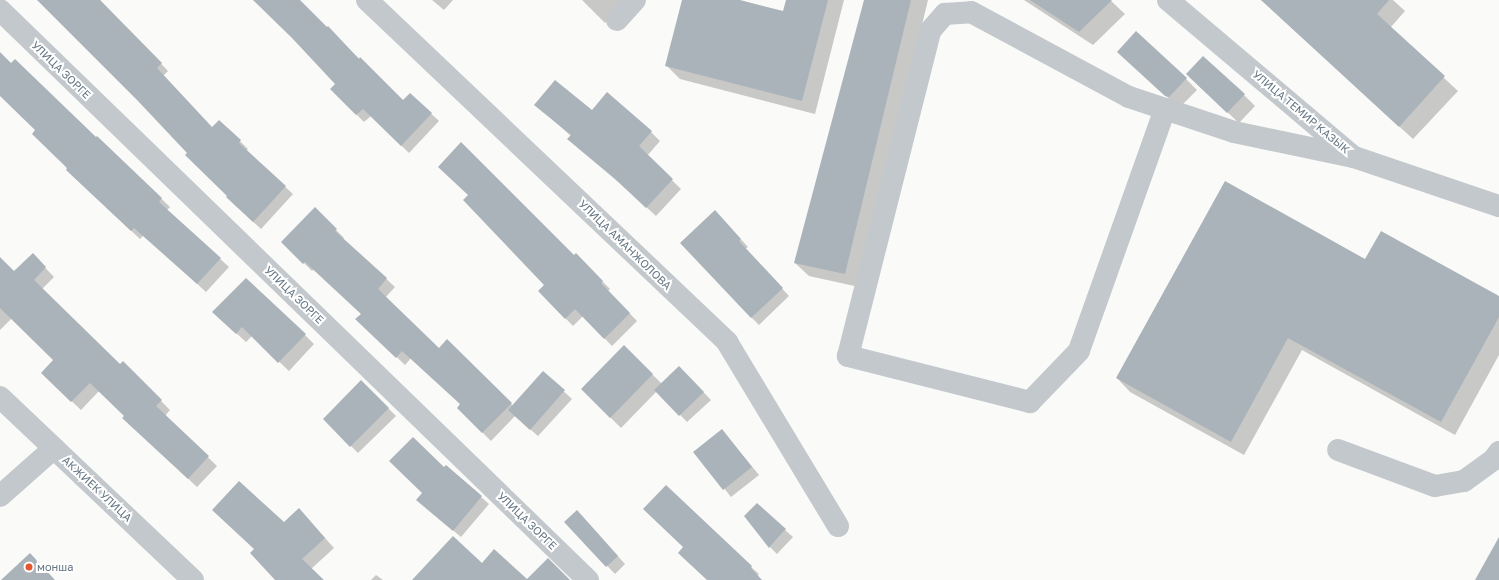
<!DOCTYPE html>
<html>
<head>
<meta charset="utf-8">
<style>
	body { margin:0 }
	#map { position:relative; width:1499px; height:580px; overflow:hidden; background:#fafaf8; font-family:"Golos Text",sans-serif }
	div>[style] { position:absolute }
	.shadow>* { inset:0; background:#0003 }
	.building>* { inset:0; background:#aab3b9 }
	.minor>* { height:22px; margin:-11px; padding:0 11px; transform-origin:11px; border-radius:11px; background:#c3c8cc }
	.dots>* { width:11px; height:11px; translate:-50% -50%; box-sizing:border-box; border:2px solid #fff; border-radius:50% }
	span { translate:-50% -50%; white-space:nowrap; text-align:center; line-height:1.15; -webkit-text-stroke:4px #fff; paint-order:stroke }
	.street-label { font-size:11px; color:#657683 }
	.poi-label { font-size:11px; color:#657683 }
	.left { translate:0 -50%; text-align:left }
</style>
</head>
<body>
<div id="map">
	<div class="shadow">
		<div style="clip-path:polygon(39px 0,100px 0,168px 71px,163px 76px,212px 128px,219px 121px,248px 149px,246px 151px,293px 194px,261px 229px,235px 205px,229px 196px,139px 101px)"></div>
		<div style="clip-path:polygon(254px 0,298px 0,403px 101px,410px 94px,439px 121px,409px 153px,371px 116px,364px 122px,331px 89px,336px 84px,295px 40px)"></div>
		<div style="clip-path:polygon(432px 0,453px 0,444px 10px)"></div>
		<div style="clip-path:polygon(582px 0,629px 0,605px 23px)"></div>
		<div style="clip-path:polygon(683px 0,736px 0,784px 13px,787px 0,844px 0,815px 114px,680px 79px,666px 65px)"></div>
		<div style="clip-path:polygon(865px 0,928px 0,859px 287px,809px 276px,795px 263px)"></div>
		<div style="clip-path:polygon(1024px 0,1110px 0,1125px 14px,1093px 45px)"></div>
		<div style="clip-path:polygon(1261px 0,1393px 0,1405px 11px,1390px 28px,1458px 91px,1413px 139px)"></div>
		<div style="clip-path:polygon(0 54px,96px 139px,97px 137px,170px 207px,167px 210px,229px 267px,206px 292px,144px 235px,140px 239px,75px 178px,37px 130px,0 95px)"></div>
		<div style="clip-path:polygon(1129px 62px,1186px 79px,1197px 90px,1180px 107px,1177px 106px)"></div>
		<div style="clip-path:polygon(1198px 85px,1244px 95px,1255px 106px,1239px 123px)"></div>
		<div style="clip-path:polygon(536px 105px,592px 112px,651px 132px,660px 141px,647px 156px,681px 189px,656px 216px,623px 186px,578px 148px,571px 136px)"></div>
		<div style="clip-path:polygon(315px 209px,344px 238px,343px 239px,395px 287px,385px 298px,439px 350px,447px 341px,513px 406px,543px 372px,572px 399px,538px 436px,515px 416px,491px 441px,458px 408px,461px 404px,411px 358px,405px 365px,357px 319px,362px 314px,314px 269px,312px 271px,283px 242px)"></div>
		<div style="clip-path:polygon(722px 219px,748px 247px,745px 249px,789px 296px,759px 325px,751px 317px)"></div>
		<div style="clip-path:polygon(33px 255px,54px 277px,42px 289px,120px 366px,123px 363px,170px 410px,165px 416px,217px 466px,197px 487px,132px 426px,125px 416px,99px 391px,81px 410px,42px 373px,55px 360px,12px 318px,0 330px,0 259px,14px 273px)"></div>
		<div style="clip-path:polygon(574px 257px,583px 262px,610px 289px,608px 291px,637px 321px,612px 346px,583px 316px,573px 326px,539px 291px)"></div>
		<div style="clip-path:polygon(1366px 261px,1499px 297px,1499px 355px,1455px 435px,1302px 350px,1244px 455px,1130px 392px,1117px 378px)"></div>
		<div style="clip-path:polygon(223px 321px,305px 335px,314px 344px,289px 371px,252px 336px,246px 342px)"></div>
		<div style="clip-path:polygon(624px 346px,662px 384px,679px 367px,711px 400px,687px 422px,657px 391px,621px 428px,582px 389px)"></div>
		<div style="clip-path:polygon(361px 381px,396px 416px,358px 453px,324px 419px)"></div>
		<div style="clip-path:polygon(722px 430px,759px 475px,731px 497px,695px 452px)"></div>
		<div style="clip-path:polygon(446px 466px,489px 504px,461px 537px,425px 507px)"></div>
		<div style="clip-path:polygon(577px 511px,625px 564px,615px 574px,565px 522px)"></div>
		<div style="clip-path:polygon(308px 519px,334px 548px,299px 580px,276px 580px,284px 523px)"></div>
		<div style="clip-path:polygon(785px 530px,793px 537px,777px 554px,770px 547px)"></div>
		<div style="clip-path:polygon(684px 547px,751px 567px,759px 574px,757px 576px,761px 580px,708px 580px)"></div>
		<div style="clip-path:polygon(376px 575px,383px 580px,371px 580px)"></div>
	</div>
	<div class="building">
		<div style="clip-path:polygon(37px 0,100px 0,162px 63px,157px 68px,212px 127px,219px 120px,241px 140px,239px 143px,286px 186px,253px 222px,226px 197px,227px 196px,185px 155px,187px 153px,138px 101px)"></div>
		<div style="clip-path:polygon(253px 0,300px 0,327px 27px,328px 26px,359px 59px,360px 57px,403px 100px,410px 93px,432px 113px,401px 146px,363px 109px,356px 115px,330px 89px,335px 84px,292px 38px)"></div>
		<div style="clip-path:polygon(682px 0,740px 0,783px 11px,786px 0,828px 0,802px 101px,665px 66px)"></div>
		<div style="clip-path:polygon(864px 0,911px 0,845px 274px,794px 263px)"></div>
		<div style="clip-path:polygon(1030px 0,1112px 0,1079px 32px)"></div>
		<div style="clip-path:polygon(1261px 0,1389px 0,1377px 14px,1445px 76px,1399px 127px)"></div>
		<div style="clip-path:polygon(1136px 31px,1187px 78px,1169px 97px,1165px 96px,1117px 52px)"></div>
		<div style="clip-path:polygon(0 52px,11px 63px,15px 59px,96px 137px,97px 136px,162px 198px,159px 202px,221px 258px,197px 284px,134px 228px,131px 231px,66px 170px,67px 168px,32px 134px,35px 130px,0 96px)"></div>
		<div style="clip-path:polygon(1203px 56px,1245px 94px,1227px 113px,1186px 74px)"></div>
		<div style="clip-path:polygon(555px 80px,592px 110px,607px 92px,652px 131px,639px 146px,673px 179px,646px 208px,613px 177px,567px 139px,571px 135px,534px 105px)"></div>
		<div style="clip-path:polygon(461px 142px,574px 255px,576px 253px,603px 281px,601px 283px,630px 313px,604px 339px,575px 309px,565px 319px,538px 291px,544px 285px,463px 200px,468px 195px,438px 167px)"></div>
		<div style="clip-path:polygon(1225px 181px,1365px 259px,1381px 231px,1499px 296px,1499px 317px,1441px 422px,1288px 338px,1231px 442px,1116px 378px)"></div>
		<div style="clip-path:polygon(315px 207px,337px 229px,335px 231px,387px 278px,378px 289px,439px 348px,447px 339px,512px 403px,482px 433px,457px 408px,460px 404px,402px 351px,396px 358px,355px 319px,361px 314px,305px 262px,303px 264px,281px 242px)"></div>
		<div style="clip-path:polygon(715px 210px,741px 239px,739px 241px,783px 288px,751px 318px,680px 243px)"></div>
		<div style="clip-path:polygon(33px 253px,46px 267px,34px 280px,120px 364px,123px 361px,162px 400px,156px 406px,209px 456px,188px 479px,122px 418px,124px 416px,90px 383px,71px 402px,41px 373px,53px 360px,0 308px,0 257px,14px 271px)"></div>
		<div style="clip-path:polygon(246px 278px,306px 334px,278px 363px,242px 327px,236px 334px,212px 312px)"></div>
		<div style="clip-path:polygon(624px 345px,653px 374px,610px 418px,581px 389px)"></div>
		<div style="clip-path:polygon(679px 366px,704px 392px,679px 416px,654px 390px)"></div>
		<div style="clip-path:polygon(543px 371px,565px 390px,530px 430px,508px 410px)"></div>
		<div style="clip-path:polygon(361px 380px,389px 408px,350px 447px,323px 419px)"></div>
		<div style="clip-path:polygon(722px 429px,752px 467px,723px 490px,693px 452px)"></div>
		<div style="clip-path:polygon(413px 437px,444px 467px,446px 465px,482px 496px,453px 531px,416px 500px,422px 493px,389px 461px)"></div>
		<div style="clip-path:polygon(239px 481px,284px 522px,299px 508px,325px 538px,302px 559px,324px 580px,275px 580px,250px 553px,254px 549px,212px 510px)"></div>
		<div style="clip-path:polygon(666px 485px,752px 566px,751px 568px,762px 580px,707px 580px,678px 553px,683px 547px,643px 509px)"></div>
		<div style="clip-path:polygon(757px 503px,786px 529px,769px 548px,744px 516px)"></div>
		<div style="clip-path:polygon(577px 510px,618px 556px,606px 567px,564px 522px)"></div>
		<div style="clip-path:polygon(453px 536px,482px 563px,494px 549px,527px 579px,548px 558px,570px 580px,412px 580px)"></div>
		<div style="clip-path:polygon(1499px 537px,1499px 580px,1475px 580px)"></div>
		<div style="clip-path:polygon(30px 553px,55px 580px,1px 580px)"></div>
	</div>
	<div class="minor">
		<div style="left:367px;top:0;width:497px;rotate:43.5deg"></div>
		<div style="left:727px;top:342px;width:215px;rotate:58.9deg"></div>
		<div style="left:1168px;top:0;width:243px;rotate:40.2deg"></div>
		<div style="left:1354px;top:157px;width:153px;rotate:18.7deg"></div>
		<div style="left:0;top:10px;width:819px;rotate:44.11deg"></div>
		<div style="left:617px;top:20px;width:27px;rotate:-48deg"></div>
		<div style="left:1165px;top:109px;width:257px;rotate:109.6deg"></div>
		<div style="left:1079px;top:351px;width:71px;rotate:133.9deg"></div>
		<div style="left:1030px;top:402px;width:188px;rotate:-165.8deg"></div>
		<div style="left:848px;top:356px;width:335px;rotate:-75.8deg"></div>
		<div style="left:930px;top:31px;width:23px;rotate:-49deg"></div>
		<div style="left:945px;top:14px;width:26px;rotate:-4deg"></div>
		<div style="left:971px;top:12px;width:179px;rotate:28.3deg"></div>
		<div style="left:1129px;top:97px;width:111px;rotate:18.4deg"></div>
		<div style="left:1234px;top:132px;width:123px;rotate:11.8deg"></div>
		<div style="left:0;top:397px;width:266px;rotate:43.5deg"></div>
		<div style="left:1338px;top:450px;width:103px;rotate:20.4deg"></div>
		<div style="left:1435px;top:486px;width:29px;rotate:-10deg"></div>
		<div style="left:1464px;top:481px;width:36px;rotate:-36deg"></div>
		<div style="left:1493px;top:460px;width:10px;rotate:-53deg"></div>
		<div style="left:0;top:496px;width:72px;rotate:-41.6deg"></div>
	</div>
	<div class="dots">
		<div style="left:29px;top:567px;background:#e4572e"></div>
	</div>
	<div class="street-label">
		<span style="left:61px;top:70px;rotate:44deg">УЛИЦА ЗОРГЕ</span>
		<span style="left:1301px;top:112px;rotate:40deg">УЛИЦА ТЕМИР КАЗЫК</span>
		<span style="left:625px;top:245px;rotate:44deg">УЛИЦА АМАНЖОЛОВА</span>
		<span style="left:294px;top:295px;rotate:44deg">УЛИЦА ЗОРГЕ</span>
		<span style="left:97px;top:489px;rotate:43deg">АКЖИЕК УЛИЦА</span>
		<span style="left:527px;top:521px;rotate:44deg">УЛИЦА ЗОРГЕ</span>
	</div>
	<div class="poi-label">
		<span class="left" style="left:37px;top:567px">монша</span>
	</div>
</div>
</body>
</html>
